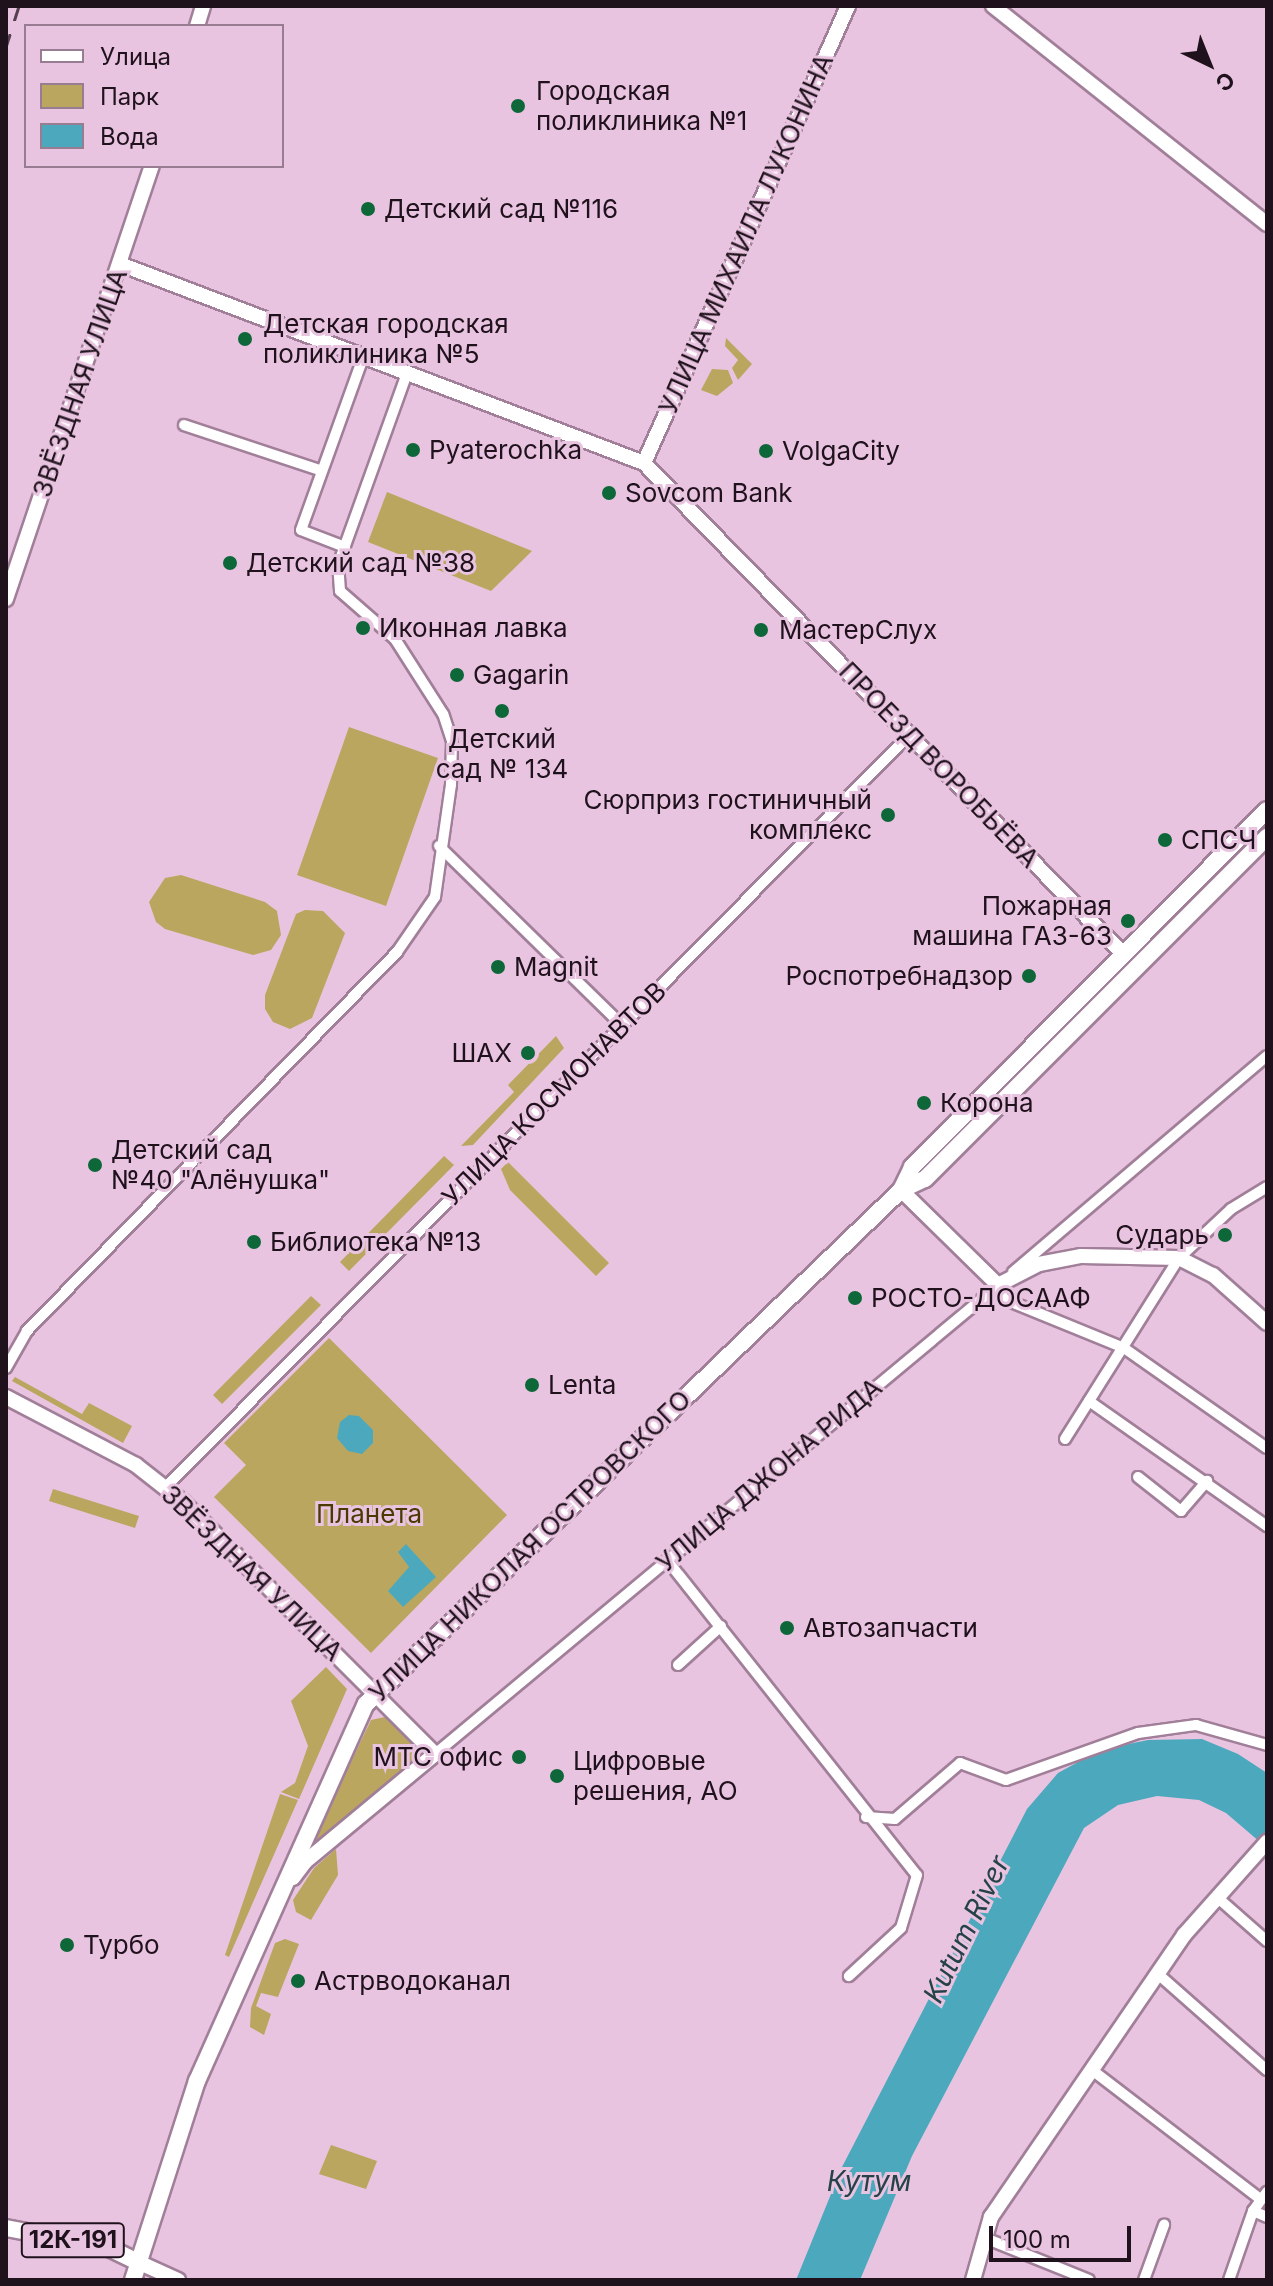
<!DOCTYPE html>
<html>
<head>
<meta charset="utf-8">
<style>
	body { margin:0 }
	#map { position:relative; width:1273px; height:2286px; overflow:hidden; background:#e9c4e0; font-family:Inter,sans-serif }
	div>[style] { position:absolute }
	.green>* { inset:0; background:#baa65f }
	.water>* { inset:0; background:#4ca9bd }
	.roads { filter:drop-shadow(2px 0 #a17f99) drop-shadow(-2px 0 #a17f99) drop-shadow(0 2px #a17f99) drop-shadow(0 -2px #a17f99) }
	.street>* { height:10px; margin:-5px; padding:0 5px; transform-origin:5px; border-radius:5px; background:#fff }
	.secondary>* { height:14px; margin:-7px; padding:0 7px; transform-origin:7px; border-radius:7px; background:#fff }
	.primary>* { height:16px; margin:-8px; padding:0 8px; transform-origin:8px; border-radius:8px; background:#fff }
	.rail>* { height:3px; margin-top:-1.5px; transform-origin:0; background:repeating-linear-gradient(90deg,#54404f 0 14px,transparent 0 28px) }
	.dots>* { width:22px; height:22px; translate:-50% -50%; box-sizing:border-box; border:4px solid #e9c4e0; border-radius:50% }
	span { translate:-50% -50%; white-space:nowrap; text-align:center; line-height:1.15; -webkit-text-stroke:6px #e9c4e0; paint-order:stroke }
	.shield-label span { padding:2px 6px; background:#e9c4e0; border:2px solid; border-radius:6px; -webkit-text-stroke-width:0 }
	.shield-label { font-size:24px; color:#1f121c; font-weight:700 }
	.poi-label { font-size:26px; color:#1f121c }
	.left { translate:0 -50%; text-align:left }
	.right { translate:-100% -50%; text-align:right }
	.street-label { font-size:26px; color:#1f121c }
	.park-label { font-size:26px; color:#483a00 }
	.water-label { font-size:28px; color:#254249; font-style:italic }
	.frame { position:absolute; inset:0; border:8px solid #1f121c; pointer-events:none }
	.legend { position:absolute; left:24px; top:24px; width:260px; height:144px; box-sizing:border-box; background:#e9c4e0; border:2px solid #987d92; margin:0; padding:10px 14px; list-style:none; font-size:24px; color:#1f121c }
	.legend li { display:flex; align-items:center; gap:16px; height:40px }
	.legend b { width:40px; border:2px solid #987d92 }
	.north { position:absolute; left:1169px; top:24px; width:80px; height:80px; -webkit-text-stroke:6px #e9c4e0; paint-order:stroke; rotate:137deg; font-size:22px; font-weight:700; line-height:32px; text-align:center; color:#1f121c }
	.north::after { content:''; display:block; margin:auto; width:28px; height:36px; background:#1f121c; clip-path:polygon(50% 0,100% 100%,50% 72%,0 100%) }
	.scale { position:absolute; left:989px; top:2226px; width:142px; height:36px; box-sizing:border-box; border:4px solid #1f121c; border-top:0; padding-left:10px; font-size:24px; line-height:28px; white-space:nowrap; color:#1f121c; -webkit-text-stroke:6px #e9c4e0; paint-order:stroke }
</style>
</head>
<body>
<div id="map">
	<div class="green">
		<div style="clip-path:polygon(726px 338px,752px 364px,738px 380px,732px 368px,738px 360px,725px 346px)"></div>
		<div style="clip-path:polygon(712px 369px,728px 370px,733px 383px,717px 396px,701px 390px)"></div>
		<div style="clip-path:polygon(387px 492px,532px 551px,491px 591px,368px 542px)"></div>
		<div style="clip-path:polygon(349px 727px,438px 758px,386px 906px,297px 875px)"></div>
		<div style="clip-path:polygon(181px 875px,265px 902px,277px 911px,281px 935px,271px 950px,253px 955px,165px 929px,156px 922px,149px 902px,165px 878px)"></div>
		<div style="clip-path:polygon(305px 910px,323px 911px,345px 933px,312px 1018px,290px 1029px,273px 1022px,265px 1009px,265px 995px,296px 914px)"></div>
		<div style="clip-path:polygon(1115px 972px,1055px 1043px,920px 1178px,915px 1169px)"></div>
		<div style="clip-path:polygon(556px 1036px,564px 1048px,473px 1145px,461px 1146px,514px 1092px,508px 1085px)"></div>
		<div style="clip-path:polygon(444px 1156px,454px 1165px,349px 1271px,340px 1262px)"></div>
		<div style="clip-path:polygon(508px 1162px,609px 1263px,596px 1276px,510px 1190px,501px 1169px)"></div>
		<div style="clip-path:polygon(311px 1296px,321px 1305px,222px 1404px,213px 1395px)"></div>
		<div style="clip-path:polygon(329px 1338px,507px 1515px,371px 1653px,214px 1497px,246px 1465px,224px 1443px)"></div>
		<div style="clip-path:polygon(15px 1377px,82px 1414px,89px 1403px,132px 1426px,123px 1443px,12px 1381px)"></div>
		<div style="clip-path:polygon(53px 1489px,139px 1516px,135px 1528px,49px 1501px)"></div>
		<div style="clip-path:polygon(326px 1667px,347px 1689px,299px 1799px,281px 1792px,295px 1783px,308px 1746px,291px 1701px)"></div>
		<div style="clip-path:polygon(385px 1717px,416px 1748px,416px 1757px,309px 1850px,371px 1720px)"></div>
		<div style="clip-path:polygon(280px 1794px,298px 1800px,229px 1957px,225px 1955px)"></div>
		<div style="clip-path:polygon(336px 1849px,338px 1875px,311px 1920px,296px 1912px,293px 1900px,314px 1868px)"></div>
		<div style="clip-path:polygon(285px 1939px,299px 1944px,278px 1997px,261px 1993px,256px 2006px,271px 2014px,264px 2035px,250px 2027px,251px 2008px,275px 1943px)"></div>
		<div style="clip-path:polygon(331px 2145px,377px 2161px,366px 2189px,319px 2174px)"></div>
	</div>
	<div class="water">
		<div style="clip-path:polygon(349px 1415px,359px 1416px,373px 1430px,373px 1443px,362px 1454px,348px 1451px,337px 1438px,340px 1422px)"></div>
		<div style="clip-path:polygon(406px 1544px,436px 1577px,403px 1607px,388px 1591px,409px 1567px,398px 1552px)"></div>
		<div style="clip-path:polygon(1202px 1739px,1238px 1754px,1267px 1773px,1267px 1848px,1226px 1813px,1199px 1800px,1157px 1796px,1118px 1805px,1084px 1828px,912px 2156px,860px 2280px,796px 2280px,842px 2167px,1027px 1809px,1058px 1773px,1100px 1750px,1148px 1740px)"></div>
	</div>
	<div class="roads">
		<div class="street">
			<div style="left:184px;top:425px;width:145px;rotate:18.4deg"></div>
			<div style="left:345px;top:547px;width:47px;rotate:-158.9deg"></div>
			<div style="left:301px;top:530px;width:186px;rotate:-70.2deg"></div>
			<div style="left:439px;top:846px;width:256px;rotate:44.4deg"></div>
			<div style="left:1013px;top:1272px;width:333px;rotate:-40.4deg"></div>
			<div style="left:998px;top:1285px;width:15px;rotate:67deg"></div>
			<div style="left:1004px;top:1299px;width:130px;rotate:22.2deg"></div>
			<div style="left:1124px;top:1348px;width:174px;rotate:35deg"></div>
			<div style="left:6px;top:1368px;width:43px;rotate:-60.4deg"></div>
			<div style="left:27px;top:1331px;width:530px;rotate:-45.69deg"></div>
			<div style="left:397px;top:952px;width:67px;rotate:-55.4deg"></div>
			<div style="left:435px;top:897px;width:113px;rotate:-81.9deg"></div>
			<div style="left:451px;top:785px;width:44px;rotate:-88.7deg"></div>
			<div style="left:452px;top:741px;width:28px;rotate:-108deg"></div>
			<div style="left:443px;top:714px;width:89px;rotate:-122.6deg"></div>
			<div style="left:395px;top:639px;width:73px;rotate:-138.9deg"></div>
			<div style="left:340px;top:591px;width:26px;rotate:-94deg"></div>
			<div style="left:338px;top:565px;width:206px;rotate:-70.2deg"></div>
			<div style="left:1089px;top:1401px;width:218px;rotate:35.1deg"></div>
			<div style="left:1065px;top:1439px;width:214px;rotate:-57.8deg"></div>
			<div style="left:1179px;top:1258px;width:71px;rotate:-43.3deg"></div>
			<div style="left:1231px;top:1209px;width:42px;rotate:-31.4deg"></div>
			<div style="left:1138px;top:1477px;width:55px;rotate:38.3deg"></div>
			<div style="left:1181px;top:1511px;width:40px;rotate:-49deg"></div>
			<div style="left:166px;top:1487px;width:1057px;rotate:-45.34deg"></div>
			<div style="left:667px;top:1560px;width:402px;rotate:51.6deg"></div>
			<div style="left:917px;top:1875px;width:55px;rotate:106.8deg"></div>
			<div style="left:901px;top:1928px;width:71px;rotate:137.3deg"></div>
			<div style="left:678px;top:1665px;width:58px;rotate:-42.2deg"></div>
			<div style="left:435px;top:1754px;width:736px;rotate:-39.77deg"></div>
			<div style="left:866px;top:1817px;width:29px;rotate:4deg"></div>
			<div style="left:895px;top:1819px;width:86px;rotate:-40.7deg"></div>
			<div style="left:960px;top:1763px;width:49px;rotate:20.3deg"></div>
			<div style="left:1006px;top:1780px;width:140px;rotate:-19.6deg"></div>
			<div style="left:1138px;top:1733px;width:59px;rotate:-7.9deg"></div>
			<div style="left:1196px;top:1725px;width:74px;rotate:15.7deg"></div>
			<div style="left:1218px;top:1898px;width:65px;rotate:41.3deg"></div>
			<div style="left:1158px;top:1974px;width:145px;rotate:41.4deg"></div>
			<div style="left:1092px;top:2070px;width:212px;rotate:37.5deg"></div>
			<div style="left:1253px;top:2211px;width:15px;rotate:23deg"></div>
			<div style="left:985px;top:2238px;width:112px;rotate:22deg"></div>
			<div style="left:1144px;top:2280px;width:59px;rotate:-70deg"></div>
			<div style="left:1229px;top:2280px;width:73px;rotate:-70.8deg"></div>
			<div style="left:1253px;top:2211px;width:24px;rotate:-54deg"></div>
		</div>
		<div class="secondary">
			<div style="left:993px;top:6px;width:350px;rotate:38.5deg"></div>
			<div style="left:197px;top:26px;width:21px;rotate:-73deg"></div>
			<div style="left:120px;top:264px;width:561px;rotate:20.8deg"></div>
			<div style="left:644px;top:463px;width:685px;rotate:45.71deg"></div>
			<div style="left:644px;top:463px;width:500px;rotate:-65.94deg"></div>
			<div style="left:6px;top:599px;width:457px;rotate:-71.4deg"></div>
			<div style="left:901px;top:1190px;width:136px;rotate:44.4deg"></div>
			<div style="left:998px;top:1285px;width:46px;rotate:-27.1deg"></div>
			<div style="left:1039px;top:1264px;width:43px;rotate:-10.8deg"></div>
			<div style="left:1081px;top:1256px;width:98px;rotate:1.2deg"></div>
			<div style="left:1179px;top:1258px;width:38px;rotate:27deg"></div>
			<div style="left:1213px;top:1275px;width:72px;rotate:41.6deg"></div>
			<div style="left:6px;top:1397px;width:147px;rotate:27.6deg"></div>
			<div style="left:136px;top:1465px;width:60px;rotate:38.2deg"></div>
			<div style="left:183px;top:1502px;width:356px;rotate:45deg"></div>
			<div style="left:435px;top:1754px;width:169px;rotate:140.3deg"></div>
			<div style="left:305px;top:1862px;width:20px;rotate:127deg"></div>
			<div style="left:138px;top:2262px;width:44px;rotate:24.2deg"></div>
			<div style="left:973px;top:2280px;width:66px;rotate:-74.1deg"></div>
			<div style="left:991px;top:2217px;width:342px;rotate:-55.6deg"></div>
			<div style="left:1184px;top:1935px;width:125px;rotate:-48.3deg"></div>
		</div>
		<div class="primary">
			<div style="left:901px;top:1190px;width:26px;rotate:-25deg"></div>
			<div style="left:925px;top:1179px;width:484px;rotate:-45deg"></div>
			<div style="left:6px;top:2228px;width:103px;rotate:10.7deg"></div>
			<div style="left:107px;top:2247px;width:34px;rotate:26deg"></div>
			<div style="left:133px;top:2280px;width:209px;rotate:-72.2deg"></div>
			<div style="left:197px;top:2081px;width:413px;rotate:-65.9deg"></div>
			<div style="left:366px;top:1704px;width:742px;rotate:-43.85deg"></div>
			<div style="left:901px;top:1190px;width:25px;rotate:-64deg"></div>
			<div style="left:912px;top:1167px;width:503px;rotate:-45.16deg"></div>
		</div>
	</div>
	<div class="rail">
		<div style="left:6px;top:47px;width:43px;rotate:-72.4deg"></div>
	</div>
	<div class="dots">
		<div style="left:518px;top:106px;background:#0e6739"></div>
		<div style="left:368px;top:209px;background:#0e6739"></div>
		<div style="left:245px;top:339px;background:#0e6739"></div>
		<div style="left:413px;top:450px;background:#0e6739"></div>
		<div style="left:766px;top:451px;background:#0e6739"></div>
		<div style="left:609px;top:493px;background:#0e6739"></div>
		<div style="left:230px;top:563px;background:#0e6739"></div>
		<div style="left:363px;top:628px;background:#0e6739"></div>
		<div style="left:761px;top:630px;background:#0e6739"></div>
		<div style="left:457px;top:675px;background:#0e6739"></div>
		<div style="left:502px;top:711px;background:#0e6739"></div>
		<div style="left:888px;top:815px;background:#0e6739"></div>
		<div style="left:1165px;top:840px;background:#0e6739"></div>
		<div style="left:1128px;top:921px;background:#0e6739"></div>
		<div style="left:498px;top:967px;background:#0e6739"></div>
		<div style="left:1029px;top:976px;background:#0e6739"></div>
		<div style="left:528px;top:1053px;background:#0e6739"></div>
		<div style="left:924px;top:1103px;background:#0e6739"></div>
		<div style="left:95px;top:1165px;background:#0e6739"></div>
		<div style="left:1225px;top:1235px;background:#0e6739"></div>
		<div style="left:254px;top:1242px;background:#0e6739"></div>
		<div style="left:855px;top:1298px;background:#0e6739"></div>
		<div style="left:532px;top:1385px;background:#0e6739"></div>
		<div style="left:787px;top:1628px;background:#0e6739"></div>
		<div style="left:519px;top:1757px;background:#0e6739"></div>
		<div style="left:557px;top:1776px;background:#0e6739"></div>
		<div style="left:67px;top:1945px;background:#0e6739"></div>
		<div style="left:298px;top:1981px;background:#0e6739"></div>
	</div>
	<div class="shield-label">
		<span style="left:73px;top:2240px">12К-191</span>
	</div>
	<div class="poi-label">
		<span class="left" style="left:536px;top:106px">Городская<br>поликлиника №1</span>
		<span class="left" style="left:384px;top:209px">Детский сад №116</span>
		<span class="left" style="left:263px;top:339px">Детская городская<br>поликлиника №5</span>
		<span class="left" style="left:429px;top:450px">Pyaterochka</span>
		<span class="left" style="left:782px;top:451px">VolgaCity</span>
		<span class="left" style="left:625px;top:493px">Sovcom Bank</span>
		<span class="left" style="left:246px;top:563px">Детский сад №38</span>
		<span class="left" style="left:379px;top:628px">Иконная лавка</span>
		<span class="left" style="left:779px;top:630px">МастерСлух</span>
		<span class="left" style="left:473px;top:675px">Gagarin</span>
		<span style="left:502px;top:754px">Детский<br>сад № 134</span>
		<span class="right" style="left:872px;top:815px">Сюрприз гостиничный<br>комплекс</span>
		<span class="left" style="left:1181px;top:840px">СПСЧ</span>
		<span class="right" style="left:1112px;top:921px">Пожарная<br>машина ГАЗ-63</span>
		<span class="left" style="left:514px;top:967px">Magnit</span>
		<span class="right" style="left:1013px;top:976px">Роспотребнадзор</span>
		<span class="right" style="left:512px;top:1053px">ШАХ</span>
		<span class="left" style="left:940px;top:1103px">Корона</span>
		<span class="left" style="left:111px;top:1165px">Детский сад<br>№40 "Алёнушка"</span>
		<span class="right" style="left:1209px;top:1235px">Сударь</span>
		<span class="left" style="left:270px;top:1242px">Библиотека №13</span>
		<span class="left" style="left:871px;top:1298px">РОСТО-ДОСААФ</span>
		<span class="left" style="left:548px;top:1385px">Lenta</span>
		<span class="left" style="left:803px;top:1628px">Автозапчасти</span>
		<span class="right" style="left:503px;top:1757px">МТС офис</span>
		<span class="left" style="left:573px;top:1776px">Цифровые<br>решения, АО</span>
		<span class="left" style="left:83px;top:1945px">Турбо</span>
		<span class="left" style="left:314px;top:1981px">Астрводоканал</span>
	</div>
	<div class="street-label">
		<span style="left:746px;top:234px;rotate:-66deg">УЛИЦА МИХАИЛА ЛУКОНИНА</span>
		<span style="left:80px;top:383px;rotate:-71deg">ЗВЁЗДНАЯ УЛИЦА</span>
		<span style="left:939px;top:765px;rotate:46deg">ПРОЕЗД ВОРОБЬЁВА</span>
		<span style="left:554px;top:1094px;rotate:-45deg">УЛИЦА КОСМОНАВТОВ</span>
		<span style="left:769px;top:1475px;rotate:-40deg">УЛИЦА ДЖОНА РИДА</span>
		<span style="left:530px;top:1546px;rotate:-44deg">УЛИЦА НИКОЛАЯ ОСТРОВСКОГО</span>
		<span style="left:252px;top:1573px;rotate:44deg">ЗВЁЗДНАЯ УЛИЦА</span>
	</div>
	<div class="park-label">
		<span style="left:369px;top:1514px">Планета</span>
	</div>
	<div class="water-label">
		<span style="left:966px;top:1929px;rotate:-64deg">Kutum River</span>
		<span style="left:869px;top:2181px">Кутум</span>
	</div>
	<div class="frame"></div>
	<ul class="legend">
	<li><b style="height:10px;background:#fff"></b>Улица</li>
	<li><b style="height:22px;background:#baa65f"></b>Парк</li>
	<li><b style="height:22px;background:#4ca9bd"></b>Вода</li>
	</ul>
	<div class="north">С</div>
	<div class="scale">100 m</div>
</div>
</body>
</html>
